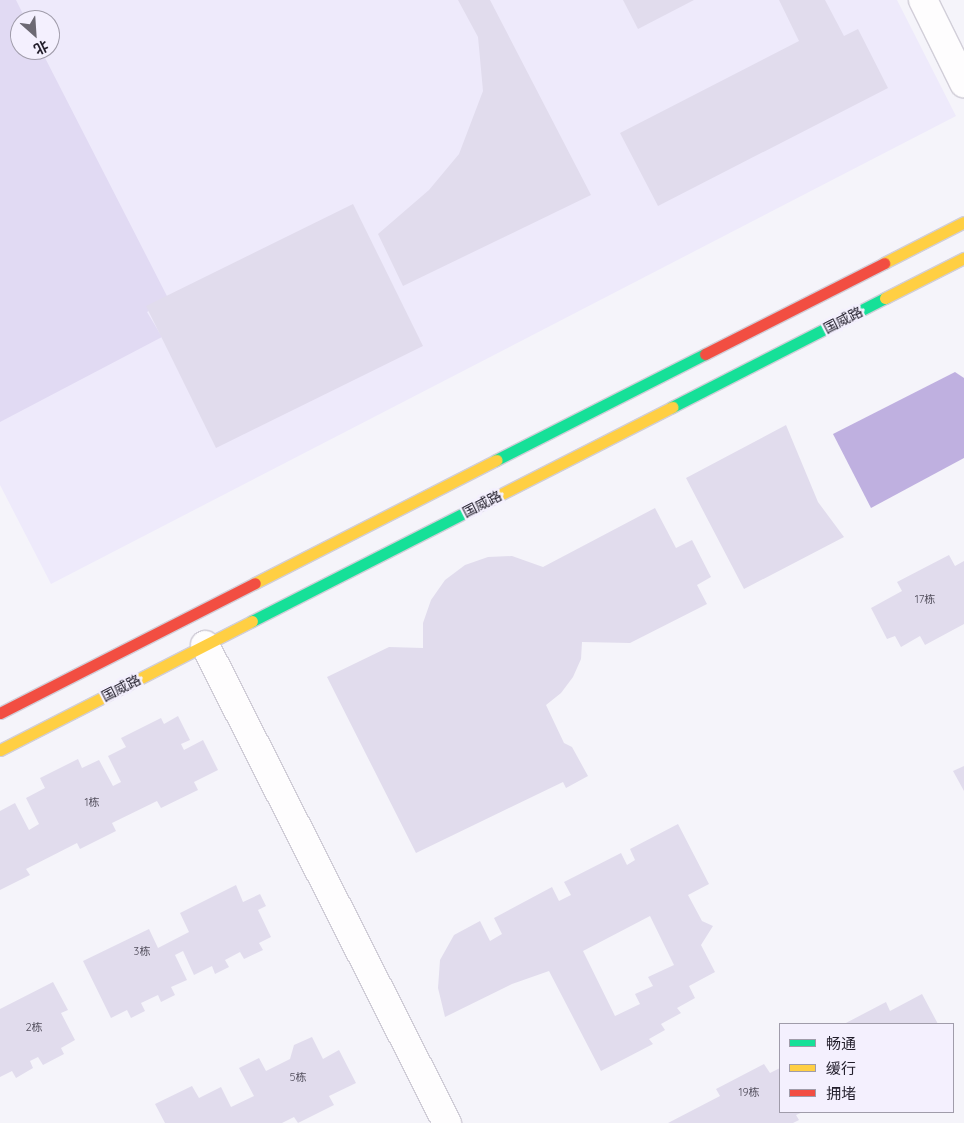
<!DOCTYPE html>
<html>
<head>
<meta charset="utf-8">
<style>
	body { margin:0 }
	#map { position:relative; width:964px; height:1123px; overflow:hidden; background:#f5f4fa; font-family:Quicksand,"Noto Sans SC",sans-serif }
	div>[style] { position:absolute }
	.built>* { inset:0; background:#eeeafb }
	.green>* { inset:0; background:#e1daf3 }
	.water>* { inset:0; background:#bfb0e0 }
	.building>* { inset:0; background:#e1dced }
	.roads { filter:drop-shadow(1px 0 #d1ced8) drop-shadow(-1px 0 #d1ced8) drop-shadow(0 1px #d1ced8) drop-shadow(0 -1px #d1ced8) }
	.street>* { height:28px; margin:-14px; padding:0 14px; transform-origin:14px; border-radius:14px; background:#fefdfe }
	.fast>* { height:11px; margin:-5.5px; padding:0 5.5px; transform-origin:5.5px; border-radius:5.5px; background:#16e098 }
	.slow>* { height:11px; margin:-5.5px; padding:0 5.5px; transform-origin:5.5px; border-radius:5.5px; background:#ffcf43 }
	.jam>* { height:11px; margin:-5.5px; padding:0 5.5px; transform-origin:5.5px; border-radius:5.5px; background:#f24e42 }
	span { translate:-50% -50%; white-space:nowrap; text-align:center; line-height:1.15; -webkit-text-stroke:5px #f4f0fe; paint-order:stroke }
	.number-label { font-size:11px; color:#524e5c }
	.number-label span { -webkit-text-stroke-width:0 }
	.street-label { font-size:14px; color:#221e2b }
	.legend { position:absolute; left:779px; top:1023px; width:175px; height:90px; box-sizing:border-box; background:#f4f0fe; border:1px solid #a09caa; margin:0; padding:6px 9px; list-style:none; font-size:15px; color:#221e2b }
	.legend li { display:flex; align-items:center; gap:10px; height:25px }
	.legend b { width:25px; border:1px solid #a09caa }
	.north { position:absolute; left:10px; top:10px; width:50px; height:50px; box-sizing:border-box; background:#f4f0fe; border:1px solid #a09caa; border-radius:50%; rotate:154deg; font-size:14px; font-weight:700; line-height:20px; text-align:center; color:#221e2b }
	.north::after { content:''; display:block; margin:auto; width:18px; height:22px; background:#6c6973; clip-path:polygon(50% 0,100% 100%,50% 72%,0 100%) }
</style>
</head>
<body>
<div id="map">
	<div class="built">
		<div style="clip-path:polygon(evenodd,0 0,897px 0,956px 116px,51px 584px,0 485px,0 0,20px 20px,50px 20px,50px 50px,20px 50px,20px 20px)"></div>
	</div>
	<div class="green">
		<div style="clip-path:polygon(0 0,16px 0,26px 20px,20px 20px,20px 50px,41px 50px,169px 300px,147px 312px,162px 337px,0 422px)"></div>
	</div>
	<div class="water">
		<div style="clip-path:polygon(955px 372px,964px 378px,964px 458px,871px 508px,833px 434px)"></div>
	</div>
	<div class="building">
		<div style="clip-path:polygon(458px 0,490px 0,591px 195px,403px 286px,378px 234px,429px 190px,459px 154px,483px 91px,478px 37px)"></div>
		<div style="clip-path:polygon(623px 0,694px 0,638px 29px)"></div>
		<div style="clip-path:polygon(779px 0,825px 0,844px 36px,858px 29px,888px 88px,658px 206px,620px 133px,799px 41px)"></div>
		<div style="clip-path:polygon(353px 204px,423px 346px,216px 448px,146px 306px)"></div>
		<div style="clip-path:polygon(786px 425px,818px 502px,844px 537px,744px 589px,686px 478px)"></div>
		<div style="clip-path:polygon(655px 508px,676px 548px,692px 540px,711px 577px,697px 585px,707px 604px,630px 643px,582px 642px,581px 659px,573px 677px,561px 693px,546px 705px,564px 743px,572px 747px,588px 776px,566px 788px,563px 782px,416px 853px,327px 677px,389px 647px,423px 648px,423px 623px,431px 600px,445px 580px,465px 565px,488px 557px,512px 556px,543px 567px)"></div>
		<div style="clip-path:polygon(949px 555px,955px 566px,964px 561px,964px 624px,925px 645px,920px 636px,901px 647px,895px 636px,887px 639px,871px 608px,902px 591px,897px 582px)"></div>
		<div style="clip-path:polygon(178px 716px,190px 740px,181px 744px,184px 750px,203px 740px,218px 770px,194px 782px,198px 790px,161px 808px,157px 801px,112px 823px,116px 831px,80px 849px,77px 843px,26px 869px,30px 875px,0 890px,0 811px,15px 803px,29px 830px,39px 824px,26px 798px,45px 788px,40px 778px,78px 759px,82px 768px,99px 760px,113px 786px,121px 782px,108px 756px,126px 747px,121px 738px,161px 718px,164px 724px)"></div>
		<div style="clip-path:polygon(964px 766px,964px 791px,953px 771px)"></div>
		<div style="clip-path:polygon(evenodd,678px 824px,709px 884px,688px 895px,702px 921px,713px 926px,701px 945px,715px 972px,689px 986px,695px 998px,677px 1008px,681px 1013px,661px 1024px,665px 1030px,649px 1039px,653px 1044px,601px 1071px,549px 971px,512px 984px,445px 1017px,438px 988px,440px 960px,454px 935px,480px 921px,490px 941px,502px 934px,494px 918px,552px 887px,559px 901px,571px 895px,564px 882px,621px 853px,627px 865px,635px 860px,630px 849px,678px 824px,650px 916px,674px 965px,648px 977px,653px 986px,635px 994px,640px 1004px,615px 1016px,583px 951px,650px 916px)"></div>
		<div style="clip-path:polygon(236px 885px,243px 902px,260px 894px,266px 906px,258px 910px,271px 937px,259px 943px,263px 950px,244px 959px,240px 952px,225px 960px,229px 967px,215px 974px,212px 966px,194px 975px,183px 951px,175px 955px,187px 980px,171px 987px,175px 995px,161px 1002px,158px 995px,141px 1003px,145px 1011px,131px 1018px,127px 1010px,111px 1018px,83px 961px,149px 929px,158px 948px,189px 932px,180px 913px)"></div>
		<div style="clip-path:polygon(53px 982px,68px 1010px,61px 1013px,75px 1040px,61px 1048px,64px 1054px,43px 1065px,38px 1057px,30px 1061px,33px 1068px,16px 1078px,12px 1071px,0 1077px,0 1009px)"></div>
		<div style="clip-path:polygon(922px 994px,938px 1024px,844px 1024px,886px 1002px,890px 1011px)"></div>
		<div style="clip-path:polygon(312px 1037px,323px 1059px,339px 1050px,356px 1083px,329px 1096px,334px 1105px,298px 1123px,294px 1117px,282px 1123px,165px 1123px,155px 1104px,192px 1086px,199px 1098px,221px 1087px,231px 1107px,254px 1096px,239px 1068px,259px 1058px,266px 1071px,290px 1059px,294px 1045px)"></div>
		<div style="clip-path:polygon(764px 1064px,770px 1073px,780px 1068px,780px 1112px,803px 1112px,796px 1115px,799px 1120px,793px 1123px,668px 1123px,720px 1096px,716px 1089px)"></div>
	</div>
	<div class="roads">
		<div class="street">
			<div style="left:923px;top:0;width:93px;rotate:63.7deg"></div>
			<div style="left:205px;top:645px;width:536px;rotate:63.15deg"></div>
		</div>
		<div class="fast">
			<div style="left:672px;top:407px;width:239px;rotate:-27.1deg"></div>
			<div style="left:496px;top:460px;width:234px;rotate:-26.9deg"></div>
			<div style="left:252px;top:621px;width:247px;rotate:-27deg"></div>
		</div>
		<div class="slow">
			<div style="left:884px;top:263px;width:90px;rotate:-27.1deg"></div>
			<div style="left:885px;top:298px;width:89px;rotate:-26.9deg"></div>
			<div style="left:472px;top:509px;width:225px;rotate:-27deg"></div>
			<div style="left:255px;top:583px;width:271px;rotate:-27deg"></div>
			<div style="left:0;top:750px;width:283px;rotate:-27.1deg"></div>
		</div>
		<div class="jam">
			<div style="left:705px;top:354px;width:201px;rotate:-26.9deg"></div>
			<div style="left:0;top:713px;width:286px;rotate:-27deg"></div>
		</div>
	</div>
	<div class="number-label">
		<span style="left:925px;top:599px">17栋</span>
		<span style="left:92px;top:802px">1栋</span>
		<span style="left:142px;top:951px">3栋</span>
		<span style="left:34px;top:1027px">2栋</span>
		<span style="left:298px;top:1077px">5栋</span>
		<span style="left:749px;top:1092px">19栋</span>
	</div>
	<div class="street-label">
		<span style="left:843px;top:320px;rotate:-27deg">国威路</span>
		<span style="left:482px;top:504px;rotate:-27deg">国威路</span>
		<span style="left:121px;top:688px;rotate:-27deg">国威路</span>
	</div>
	<ul class="legend">
	<li><b style="height:6px;background:#16e098"></b>畅通</li>
	<li><b style="height:6px;background:#ffcf43"></b>缓行</li>
	<li><b style="height:6px;background:#f24e42"></b>拥堵</li>
	</ul>
	<div class="north">北</div>
</div>
</body>
</html>
